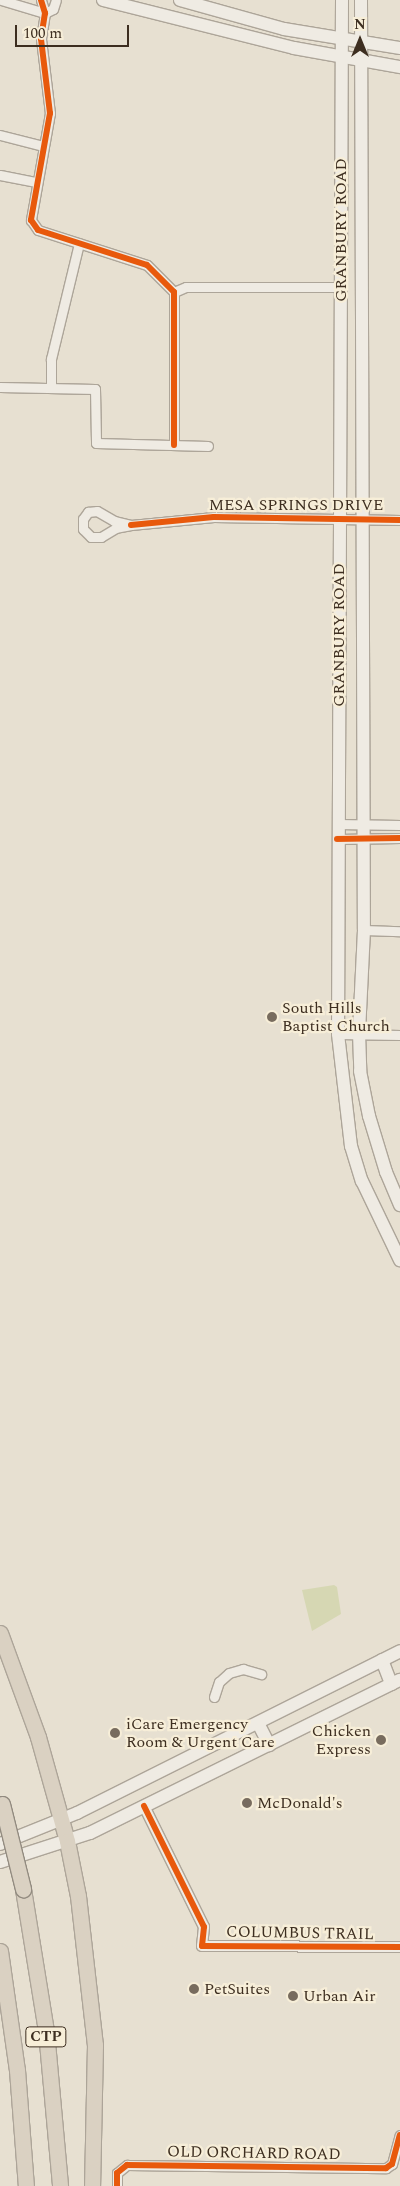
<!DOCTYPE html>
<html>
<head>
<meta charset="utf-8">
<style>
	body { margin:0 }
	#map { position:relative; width:400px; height:2186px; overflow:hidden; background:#e7e0d1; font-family:Spectral,serif }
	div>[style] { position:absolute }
	.green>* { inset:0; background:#d6d7b3 }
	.roads { filter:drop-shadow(1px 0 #ada599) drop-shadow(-1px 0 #ada599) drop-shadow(0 1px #ada599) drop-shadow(0 -1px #ada599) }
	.minor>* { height:9px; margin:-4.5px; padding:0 4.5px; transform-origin:4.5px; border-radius:4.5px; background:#efebe3 }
	.tertiary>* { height:10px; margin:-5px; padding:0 5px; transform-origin:5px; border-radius:5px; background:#efebe3 }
	.secondary>* { height:12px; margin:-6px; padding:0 6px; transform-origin:6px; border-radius:6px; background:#efebe3 }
	.motorway>* { height:15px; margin:-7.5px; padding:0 7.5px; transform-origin:7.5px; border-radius:7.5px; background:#dad1c2 }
	.bridges { filter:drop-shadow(1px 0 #928b80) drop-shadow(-1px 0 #928b80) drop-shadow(0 1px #928b80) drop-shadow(0 -1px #928b80) }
	.motorway-bridge>* { height:15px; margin:-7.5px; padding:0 7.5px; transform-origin:7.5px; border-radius:7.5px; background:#dad1c2 }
	.cycleway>* { height:6px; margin:-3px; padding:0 3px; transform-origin:3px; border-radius:3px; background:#e8590c }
	.dots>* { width:14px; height:14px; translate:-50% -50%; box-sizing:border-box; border:2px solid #f7eed8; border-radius:50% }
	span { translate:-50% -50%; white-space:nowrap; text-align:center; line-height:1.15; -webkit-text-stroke:4.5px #f7eed8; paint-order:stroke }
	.shield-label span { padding:1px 4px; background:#f7eed8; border:1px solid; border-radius:4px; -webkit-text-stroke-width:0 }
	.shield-label { font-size:15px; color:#3d2e20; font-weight:700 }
	.street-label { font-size:16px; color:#3d2e20 }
	.poi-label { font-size:16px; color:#3d2e20 }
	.left { translate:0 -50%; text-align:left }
	.right { translate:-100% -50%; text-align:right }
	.north { position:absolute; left:335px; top:15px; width:50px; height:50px; -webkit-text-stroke:4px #f7eed8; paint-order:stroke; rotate:0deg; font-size:14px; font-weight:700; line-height:20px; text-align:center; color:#3d2e20 }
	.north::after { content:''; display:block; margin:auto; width:18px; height:22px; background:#3d2e20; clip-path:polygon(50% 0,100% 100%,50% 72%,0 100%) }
	.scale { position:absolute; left:15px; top:25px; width:114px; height:22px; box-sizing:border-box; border:2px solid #3d2e20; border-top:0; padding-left:6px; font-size:15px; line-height:18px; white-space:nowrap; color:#3d2e20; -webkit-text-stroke:4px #f7eed8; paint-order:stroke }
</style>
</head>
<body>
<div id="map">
	<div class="green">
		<div style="clip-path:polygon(334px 1585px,337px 1587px,341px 1614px,312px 1631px,302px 1590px)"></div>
	</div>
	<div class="roads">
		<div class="minor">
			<div style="left:1px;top:0;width:46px;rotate:16.5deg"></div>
			<div style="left:41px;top:0;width:14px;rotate:73deg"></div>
			<div style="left:45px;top:13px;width:26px;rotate:99deg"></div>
			<div style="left:41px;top:39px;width:75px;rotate:83.1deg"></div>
			<div style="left:50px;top:113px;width:109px;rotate:100.1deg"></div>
			<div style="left:31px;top:220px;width:12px;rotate:55deg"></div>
			<div style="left:38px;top:230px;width:114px;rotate:17.8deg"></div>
			<div style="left:147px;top:265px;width:38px;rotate:45deg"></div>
			<div style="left:174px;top:292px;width:153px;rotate:90deg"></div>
			<div style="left:45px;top:13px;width:9px;rotate:-27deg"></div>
			<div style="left:53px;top:9px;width:9px;rotate:-72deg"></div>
			<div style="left:0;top:135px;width:44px;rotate:14.3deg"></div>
			<div style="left:0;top:175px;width:37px;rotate:11deg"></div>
			<div style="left:174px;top:292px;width:13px;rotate:-23deg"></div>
			<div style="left:186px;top:287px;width:154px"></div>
			<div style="left:0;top:387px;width:95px;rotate:1.2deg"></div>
			<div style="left:95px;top:389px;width:54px;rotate:88.9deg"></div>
			<div style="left:96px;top:443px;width:112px;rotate:1.5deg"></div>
			<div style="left:51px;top:387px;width:28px;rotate:-90deg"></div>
			<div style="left:51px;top:359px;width:119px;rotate:-76.4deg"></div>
			<div style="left:97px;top:511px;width:20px;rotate:30deg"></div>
			<div style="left:114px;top:521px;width:17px;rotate:13deg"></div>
			<div style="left:131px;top:525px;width:15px;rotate:169deg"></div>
			<div style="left:116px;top:528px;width:17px;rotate:149deg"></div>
			<div style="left:101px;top:537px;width:10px;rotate:180deg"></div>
			<div style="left:91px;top:537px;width:11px;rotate:-135deg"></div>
			<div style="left:83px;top:529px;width:10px;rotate:-90deg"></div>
			<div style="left:83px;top:519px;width:9px;rotate:-54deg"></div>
			<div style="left:88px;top:512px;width:9px;rotate:-6deg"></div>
			<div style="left:131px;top:525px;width:83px;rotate:-5.5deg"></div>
			<div style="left:214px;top:517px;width:186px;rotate:0.9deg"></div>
			<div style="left:337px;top:824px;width:63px;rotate:0.9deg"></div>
			<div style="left:337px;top:839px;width:63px;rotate:-0.9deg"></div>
			<div style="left:364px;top:930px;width:36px;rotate:2deg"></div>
			<div style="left:338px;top:1034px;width:62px;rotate:0.9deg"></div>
			<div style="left:214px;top:1697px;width:16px;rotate:-72deg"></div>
			<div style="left:219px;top:1682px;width:13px;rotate:-42deg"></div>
			<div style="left:229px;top:1673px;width:15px;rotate:-16deg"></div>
			<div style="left:243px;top:1669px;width:19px;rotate:16deg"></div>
			<div style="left:117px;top:2186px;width:13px;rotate:-90deg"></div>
			<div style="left:117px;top:2173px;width:13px;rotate:-39deg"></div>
			<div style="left:127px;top:2165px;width:259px;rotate:0.7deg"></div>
			<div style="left:386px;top:2168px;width:7px;rotate:-34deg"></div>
			<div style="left:392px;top:2164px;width:30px;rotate:-75deg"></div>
		</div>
		<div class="tertiary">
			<div style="left:144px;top:1806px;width:135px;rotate:63.6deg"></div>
			<div style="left:204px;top:1927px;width:19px;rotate:96deg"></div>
			<div style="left:202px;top:1946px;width:198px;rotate:0.3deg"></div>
		</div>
		<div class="secondary">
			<div style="left:103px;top:0;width:197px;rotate:14.1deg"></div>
			<div style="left:294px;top:48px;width:108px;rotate:10.2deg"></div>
			<div style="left:180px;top:0;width:108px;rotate:15.6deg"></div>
			<div style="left:284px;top:29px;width:118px;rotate:9.3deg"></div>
			<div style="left:342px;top:0;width:1034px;rotate:90.22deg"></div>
			<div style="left:338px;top:1034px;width:113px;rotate:83.4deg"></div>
			<div style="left:351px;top:1146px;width:37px;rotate:73deg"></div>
			<div style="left:362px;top:1181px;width:88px;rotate:64.3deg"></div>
			<div style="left:361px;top:0;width:930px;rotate:89.82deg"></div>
			<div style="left:364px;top:930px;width:103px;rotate:92.8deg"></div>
			<div style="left:359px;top:1033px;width:38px;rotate:88deg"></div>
			<div style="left:360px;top:1071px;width:46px;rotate:78.7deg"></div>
			<div style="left:369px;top:1116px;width:59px;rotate:73.1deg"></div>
			<div style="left:386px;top:1172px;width:36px;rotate:67deg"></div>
			<div style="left:382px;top:1660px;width:26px;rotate:69deg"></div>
			<div style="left:258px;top:1723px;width:25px;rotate:63deg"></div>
			<div style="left:0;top:1844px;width:83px;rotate:-21.9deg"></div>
			<div style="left:77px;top:1813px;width:361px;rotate:-26.6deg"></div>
			<div style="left:0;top:1862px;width:95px;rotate:-17.9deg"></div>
			<div style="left:90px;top:1833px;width:346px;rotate:-26.3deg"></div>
		</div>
		<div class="motorway">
			<div style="left:0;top:1633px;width:111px;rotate:69.9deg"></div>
			<div style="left:38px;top:1737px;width:108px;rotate:74.4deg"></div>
			<div style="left:67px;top:1841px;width:56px;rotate:78.7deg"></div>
			<div style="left:78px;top:1896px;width:150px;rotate:83.5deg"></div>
			<div style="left:95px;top:2045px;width:141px;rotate:91.2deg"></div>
			<div style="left:23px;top:1889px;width:144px;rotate:80.8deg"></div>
			<div style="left:46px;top:2031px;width:156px;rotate:84.8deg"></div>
			<div style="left:0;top:1951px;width:120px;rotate:81.9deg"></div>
			<div style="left:17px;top:2070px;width:116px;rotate:85.6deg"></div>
		</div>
	</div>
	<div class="bridges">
		<div class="motorway-bridge">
			<div style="left:2px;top:1804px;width:88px;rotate:76.1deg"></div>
		</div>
	</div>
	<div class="cycleway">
		<div style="left:41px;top:0;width:14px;rotate:73deg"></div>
		<div style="left:45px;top:13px;width:26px;rotate:99deg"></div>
		<div style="left:41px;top:39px;width:75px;rotate:83.1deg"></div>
		<div style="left:50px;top:113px;width:109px;rotate:100.1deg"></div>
		<div style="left:31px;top:220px;width:12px;rotate:55deg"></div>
		<div style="left:38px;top:230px;width:114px;rotate:17.8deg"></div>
		<div style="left:147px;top:265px;width:38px;rotate:45deg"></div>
		<div style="left:174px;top:292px;width:153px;rotate:90deg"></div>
		<div style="left:131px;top:525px;width:83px;rotate:-5.5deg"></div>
		<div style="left:214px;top:517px;width:186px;rotate:0.9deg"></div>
		<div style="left:337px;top:839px;width:63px;rotate:-0.9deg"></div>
		<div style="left:144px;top:1806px;width:135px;rotate:63.6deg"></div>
		<div style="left:204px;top:1927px;width:19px;rotate:96deg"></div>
		<div style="left:202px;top:1946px;width:198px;rotate:0.3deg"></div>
		<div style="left:117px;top:2186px;width:13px;rotate:-90deg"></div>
		<div style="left:117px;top:2173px;width:13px;rotate:-39deg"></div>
		<div style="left:127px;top:2165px;width:259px;rotate:0.7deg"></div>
		<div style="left:386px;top:2168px;width:7px;rotate:-34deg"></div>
		<div style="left:392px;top:2164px;width:30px;rotate:-75deg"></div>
	</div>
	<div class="dots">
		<div style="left:272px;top:1017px;background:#786c5e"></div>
		<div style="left:115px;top:1733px;background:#786c5e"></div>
		<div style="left:381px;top:1740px;background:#786c5e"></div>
		<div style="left:247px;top:1803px;background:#786c5e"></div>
		<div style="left:194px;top:1989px;background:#786c5e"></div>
		<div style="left:293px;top:1996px;background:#786c5e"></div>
	</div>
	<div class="shield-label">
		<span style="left:46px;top:2037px">CTP</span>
	</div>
	<div class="street-label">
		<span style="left:341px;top:230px;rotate:-90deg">GRANBURY ROAD</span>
		<span style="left:296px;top:505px">MESA SPRINGS DRIVE</span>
		<span style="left:339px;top:635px;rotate:-90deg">GRANBURY ROAD</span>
		<span style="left:300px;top:1933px;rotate:1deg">COLUMBUS TRAIL</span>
		<span style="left:254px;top:2153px;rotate:1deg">OLD ORCHARD ROAD</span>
	</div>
	<div class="poi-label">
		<span class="left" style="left:282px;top:1017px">South Hills<br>Baptist Church</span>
		<span class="left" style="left:126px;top:1733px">iCare Emergency<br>Room &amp; Urgent Care</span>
		<span class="right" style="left:371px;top:1740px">Chicken<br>Express</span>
		<span class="left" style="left:257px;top:1803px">McDonald's</span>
		<span class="left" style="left:204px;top:1989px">PetSuites</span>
		<span class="left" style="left:303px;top:1996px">Urban Air</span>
	</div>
	<div class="north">N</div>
	<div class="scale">100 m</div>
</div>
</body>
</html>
